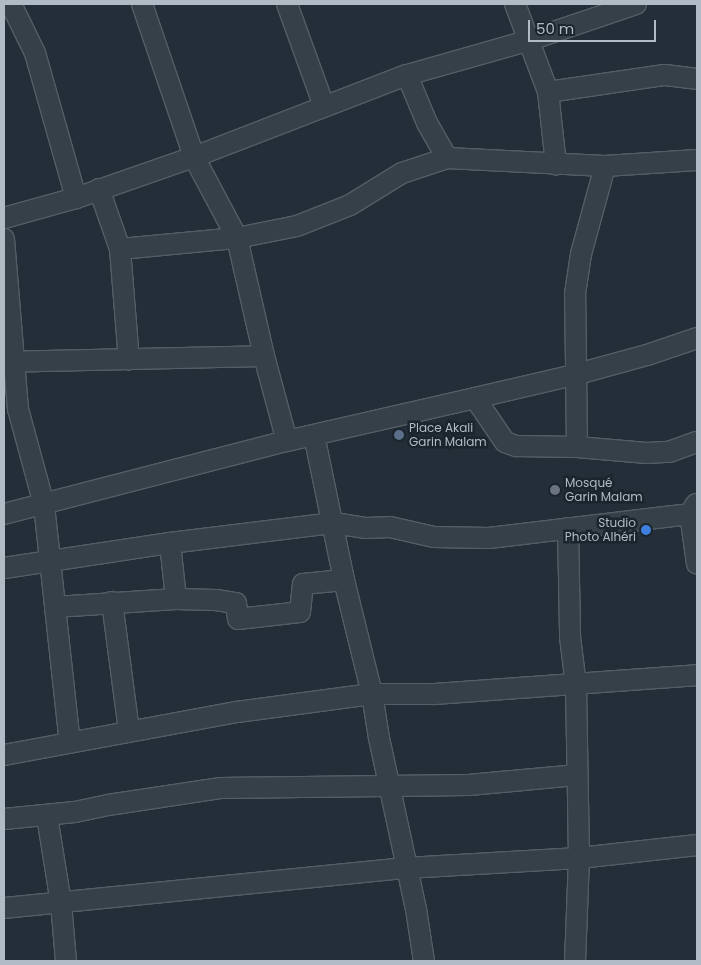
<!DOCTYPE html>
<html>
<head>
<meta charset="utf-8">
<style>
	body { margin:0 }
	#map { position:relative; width:701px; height:965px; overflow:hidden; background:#232e38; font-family:Poppins,sans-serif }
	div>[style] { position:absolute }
	.roads { filter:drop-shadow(1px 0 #545e66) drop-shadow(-1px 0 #545e66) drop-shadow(0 1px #545e66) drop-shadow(0 -1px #545e66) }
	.minor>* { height:20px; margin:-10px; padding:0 10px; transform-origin:10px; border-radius:10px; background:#364048 }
	.dots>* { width:14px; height:14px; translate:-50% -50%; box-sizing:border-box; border:2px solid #1b252d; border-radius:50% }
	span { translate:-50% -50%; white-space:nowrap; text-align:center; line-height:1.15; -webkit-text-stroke:5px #1b252d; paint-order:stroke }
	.poi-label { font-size:12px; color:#b1bbc5 }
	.left { translate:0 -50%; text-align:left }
	.right { translate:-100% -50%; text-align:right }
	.frame { position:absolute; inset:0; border:5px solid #b1bbc5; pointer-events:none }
	.scale { position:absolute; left:528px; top:20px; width:128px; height:22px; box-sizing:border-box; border:2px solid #b1bbc5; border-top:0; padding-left:6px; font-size:15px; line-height:18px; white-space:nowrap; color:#b1bbc5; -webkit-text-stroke:4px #1b252d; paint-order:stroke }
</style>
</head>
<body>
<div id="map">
	<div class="roads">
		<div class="minor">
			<div style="left:11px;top:4px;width:55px;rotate:63.9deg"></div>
			<div style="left:35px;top:53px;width:151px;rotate:74.2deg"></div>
			<div style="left:142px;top:4px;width:162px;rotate:71.2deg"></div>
			<div style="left:194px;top:157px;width:92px;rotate:62deg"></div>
			<div style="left:237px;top:238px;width:121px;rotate:77.1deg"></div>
			<div style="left:264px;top:356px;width:88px;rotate:74.9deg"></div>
			<div style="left:287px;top:4px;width:109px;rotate:70.1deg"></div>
			<div style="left:515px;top:4px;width:94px;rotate:69.4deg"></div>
			<div style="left:548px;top:92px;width:73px;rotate:83.7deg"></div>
			<div style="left:407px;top:75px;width:52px;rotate:67.4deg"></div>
			<div style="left:427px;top:123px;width:40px;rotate:60.3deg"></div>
			<div style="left:447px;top:158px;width:158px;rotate:2.9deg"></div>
			<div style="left:605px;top:166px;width:92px;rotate:-3.7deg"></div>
			<div style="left:548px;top:92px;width:118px;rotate:-8.3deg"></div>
			<div style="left:665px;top:75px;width:32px;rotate:7deg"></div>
			<div style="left:99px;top:189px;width:64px;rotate:70.7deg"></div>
			<div style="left:120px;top:249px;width:111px;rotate:85.4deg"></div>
			<div style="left:4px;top:218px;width:75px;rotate:-15.5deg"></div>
			<div style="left:76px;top:198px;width:125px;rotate:-19.2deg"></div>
			<div style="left:194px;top:157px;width:228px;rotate:-21.1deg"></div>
			<div style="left:407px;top:75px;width:125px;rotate:-15.8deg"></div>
			<div style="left:527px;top:41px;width:115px;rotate:-18.7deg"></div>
			<div style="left:4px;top:239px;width:171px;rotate:85.3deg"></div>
			<div style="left:18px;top:409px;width:99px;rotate:74.8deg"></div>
			<div style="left:44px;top:505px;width:239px;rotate:83.8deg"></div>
			<div style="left:120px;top:249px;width:118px;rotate:-5.4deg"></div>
			<div style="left:237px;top:238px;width:61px;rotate:-11.3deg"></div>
			<div style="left:297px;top:226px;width:57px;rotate:-21.6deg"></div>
			<div style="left:350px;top:205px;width:61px;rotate:-31.6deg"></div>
			<div style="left:402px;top:173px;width:47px;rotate:-18.4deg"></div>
			<div style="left:4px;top:362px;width:260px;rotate:-1.3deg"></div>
			<div style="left:475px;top:398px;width:102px;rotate:-13.1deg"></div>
			<div style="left:574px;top:375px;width:76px;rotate:-15.3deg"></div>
			<div style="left:647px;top:355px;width:53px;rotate:-18.8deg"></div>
			<div style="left:314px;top:435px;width:148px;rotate:78.3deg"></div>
			<div style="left:344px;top:580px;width:117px;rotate:76.2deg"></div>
			<div style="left:372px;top:694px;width:45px;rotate:81deg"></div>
			<div style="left:379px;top:738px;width:175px;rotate:77.8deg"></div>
			<div style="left:416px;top:909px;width:53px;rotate:81.3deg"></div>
			<div style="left:577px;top:447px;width:153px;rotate:-90.7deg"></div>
			<div style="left:575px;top:294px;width:40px;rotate:-81.5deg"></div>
			<div style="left:581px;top:254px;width:91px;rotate:-74.7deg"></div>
			<div style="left:696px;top:504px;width:12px;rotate:121deg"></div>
			<div style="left:690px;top:514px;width:50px;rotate:82deg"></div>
			<div style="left:4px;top:514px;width:292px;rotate:-14.5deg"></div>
			<div style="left:287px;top:441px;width:193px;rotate:-12.9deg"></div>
			<div style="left:475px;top:398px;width:53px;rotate:55.7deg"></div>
			<div style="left:505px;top:442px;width:12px;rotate:20deg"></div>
			<div style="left:516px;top:446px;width:61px;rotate:0.9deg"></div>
			<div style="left:577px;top:447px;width:70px;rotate:4.9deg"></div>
			<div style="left:647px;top:453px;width:22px;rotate:-3deg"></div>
			<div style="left:669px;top:452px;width:30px;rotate:-20deg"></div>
			<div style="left:568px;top:528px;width:109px;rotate:88.9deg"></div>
			<div style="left:570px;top:637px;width:48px;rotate:82.9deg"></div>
			<div style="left:576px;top:685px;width:173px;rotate:89deg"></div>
			<div style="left:579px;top:858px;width:103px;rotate:92.2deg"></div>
			<div style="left:170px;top:543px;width:56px;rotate:83.9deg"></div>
			<div style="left:4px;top:568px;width:168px;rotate:-8.6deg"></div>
			<div style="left:170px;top:543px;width:165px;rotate:-7deg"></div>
			<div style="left:334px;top:523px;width:31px;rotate:9deg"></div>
			<div style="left:365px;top:528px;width:25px;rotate:-2deg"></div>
			<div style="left:390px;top:527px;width:45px;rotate:12.8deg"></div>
			<div style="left:434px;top:537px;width:55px;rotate:1deg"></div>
			<div style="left:489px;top:538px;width:202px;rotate:-6.8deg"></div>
			<div style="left:112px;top:602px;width:130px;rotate:82.5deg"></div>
			<div style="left:55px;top:607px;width:121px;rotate:-3.8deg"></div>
			<div style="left:176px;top:599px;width:40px;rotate:1.4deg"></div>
			<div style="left:216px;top:600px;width:20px;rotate:9deg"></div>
			<div style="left:236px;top:603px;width:16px;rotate:83deg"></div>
			<div style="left:238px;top:619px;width:62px;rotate:-6.4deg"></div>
			<div style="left:300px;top:612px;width:28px;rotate:-84deg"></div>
			<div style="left:303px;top:584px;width:41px;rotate:-5.6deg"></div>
			<div style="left:4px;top:755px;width:237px;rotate:-10.5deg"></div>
			<div style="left:237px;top:712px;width:136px;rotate:-7.6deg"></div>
			<div style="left:372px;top:694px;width:62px"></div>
			<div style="left:434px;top:694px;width:264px;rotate:-4.1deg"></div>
			<div style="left:47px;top:816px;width:88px;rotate:80.9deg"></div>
			<div style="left:61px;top:903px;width:58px;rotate:85.1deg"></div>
			<div style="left:4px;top:819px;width:71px;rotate:-5.6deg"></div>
			<div style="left:75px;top:812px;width:34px;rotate:-12deg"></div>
			<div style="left:108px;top:805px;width:113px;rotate:-8.6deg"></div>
			<div style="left:220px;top:788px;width:249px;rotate:-0.7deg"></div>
			<div style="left:469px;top:785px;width:107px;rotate:-5.3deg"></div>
			<div style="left:4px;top:908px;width:404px;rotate:-5.7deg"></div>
			<div style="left:406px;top:868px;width:173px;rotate:-3.3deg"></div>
			<div style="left:579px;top:858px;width:119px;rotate:-6.3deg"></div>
		</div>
	</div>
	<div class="dots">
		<div style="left:399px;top:435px;background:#5c6f8a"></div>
		<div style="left:555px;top:490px;background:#6b7280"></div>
		<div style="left:646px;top:530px;background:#3f7fe0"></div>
	</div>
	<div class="poi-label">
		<span class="left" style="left:409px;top:435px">Place Akali<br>Garin Malam</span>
		<span class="left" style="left:565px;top:490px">Mosqué<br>Garin Malam</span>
		<span class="right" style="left:636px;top:530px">Studio<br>Photo Alhéri</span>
	</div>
	<div class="frame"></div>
	<div class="scale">50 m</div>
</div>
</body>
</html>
